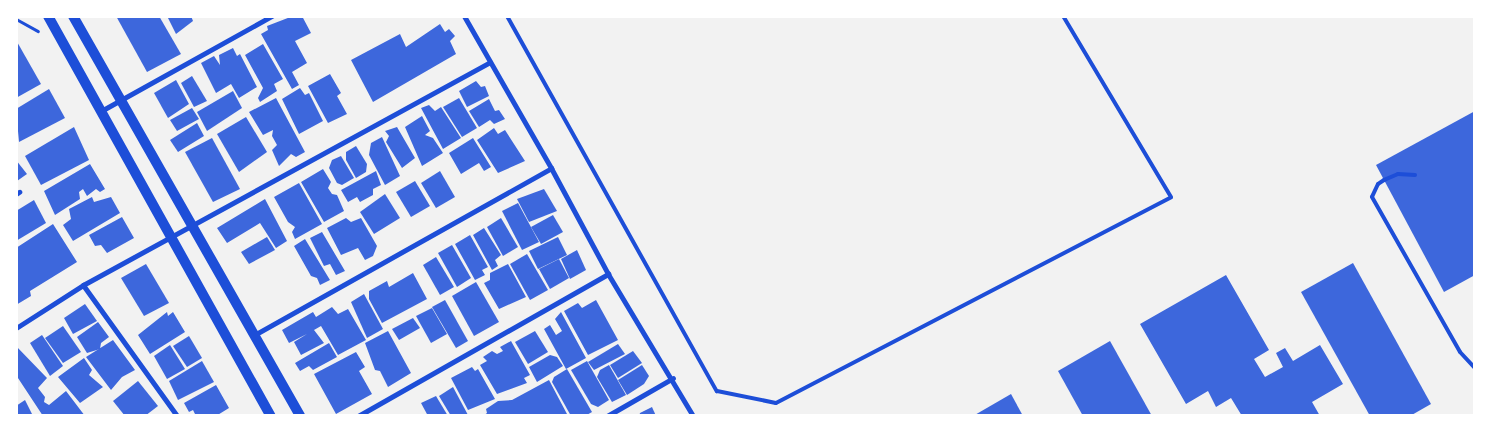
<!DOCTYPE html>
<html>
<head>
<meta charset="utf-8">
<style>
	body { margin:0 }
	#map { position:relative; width:1491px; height:432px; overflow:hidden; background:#f2f2f2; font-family:"Open Sans",sans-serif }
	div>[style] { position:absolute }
	.building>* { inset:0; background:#3d67dc }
	.path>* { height:3px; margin:-1.5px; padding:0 1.5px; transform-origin:1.5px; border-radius:1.5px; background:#1d4ed8 }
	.service>* { height:4px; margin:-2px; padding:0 2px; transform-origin:2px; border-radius:2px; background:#1d4ed8 }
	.minor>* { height:5px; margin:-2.5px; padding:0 2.5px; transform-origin:2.5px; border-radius:2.5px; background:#1d4ed8 }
	.secondary>* { height:10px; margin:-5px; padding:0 5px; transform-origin:5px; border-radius:5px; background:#1d4ed8 }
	span { translate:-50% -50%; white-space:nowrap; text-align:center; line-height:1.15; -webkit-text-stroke:4px #fff; paint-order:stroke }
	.frame { position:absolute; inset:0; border:18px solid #fff; pointer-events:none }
</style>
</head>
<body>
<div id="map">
	<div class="building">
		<div style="clip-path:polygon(116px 16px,159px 16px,181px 54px,147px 72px)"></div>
		<div style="clip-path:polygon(167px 16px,191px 16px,193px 21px,176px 34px)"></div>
		<div style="clip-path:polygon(293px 16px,302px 16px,311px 33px,295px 41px,307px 63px,292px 72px,299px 85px,292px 89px,261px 34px,268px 30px,267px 26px)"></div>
		<div style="clip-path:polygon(440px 24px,445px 32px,449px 29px,455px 36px,450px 41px,456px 54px,373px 102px,351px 60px,400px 34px,406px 47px)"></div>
		<div style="clip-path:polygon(16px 40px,41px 84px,16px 98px)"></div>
		<div style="clip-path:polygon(263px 44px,283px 79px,274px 84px,277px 91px,260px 102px,258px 98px,263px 88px,245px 55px)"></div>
		<div style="clip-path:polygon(233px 48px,237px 56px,240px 54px,257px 87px,239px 98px,231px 84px,216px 93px,201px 63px,214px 56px,220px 65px,219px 55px)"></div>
		<div style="clip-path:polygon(330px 74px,341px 93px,337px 96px,347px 114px,328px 123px,308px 86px)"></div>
		<div style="clip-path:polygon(192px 76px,207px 101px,194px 107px,181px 83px)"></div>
		<div style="clip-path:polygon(176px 80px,189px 104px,168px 118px,154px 93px)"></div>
		<div style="clip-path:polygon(476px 81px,481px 87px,485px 86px,489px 96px,467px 107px,459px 91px)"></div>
		<div style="clip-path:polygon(300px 88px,305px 95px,309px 93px,323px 121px,299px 134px,282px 99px)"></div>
		<div style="clip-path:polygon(49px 89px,65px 118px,19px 142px,16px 109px)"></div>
		<div style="clip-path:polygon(233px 91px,242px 108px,207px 131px,197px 112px)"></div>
		<div style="clip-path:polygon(276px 98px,305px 152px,296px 157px,291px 154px,279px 166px,272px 150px,277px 145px,272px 136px,273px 130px,263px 135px,249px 112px)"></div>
		<div style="clip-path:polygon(459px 98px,477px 128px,462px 137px,443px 107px)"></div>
		<div style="clip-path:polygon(489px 99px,495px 111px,499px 110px,505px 119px,494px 124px,490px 120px,479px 127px,469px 111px)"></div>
		<div style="clip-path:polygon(429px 105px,435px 111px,441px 107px,461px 138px,443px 149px,421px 108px)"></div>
		<div style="clip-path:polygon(192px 108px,199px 119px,177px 131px,170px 120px)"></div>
		<div style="clip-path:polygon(1475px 111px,1475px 275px,1444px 292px,1376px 165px)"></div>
		<div style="clip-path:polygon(422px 116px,430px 131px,425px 135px,433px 138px,443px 153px,422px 166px,405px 127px)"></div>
		<div style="clip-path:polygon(246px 117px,267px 152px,239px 172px,217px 134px)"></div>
		<div style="clip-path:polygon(197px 123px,204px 136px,178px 152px,170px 140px)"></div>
		<div style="clip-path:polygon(74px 127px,89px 160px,41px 185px,25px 156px)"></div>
		<div style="clip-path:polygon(397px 127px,415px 158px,402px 168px,386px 142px,389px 136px,385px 131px)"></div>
		<div style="clip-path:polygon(494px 128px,498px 134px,505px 130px,525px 161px,498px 173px,477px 140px)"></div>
		<div style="clip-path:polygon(382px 137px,400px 176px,385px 185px,369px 155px,371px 143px)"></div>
		<div style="clip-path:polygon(212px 138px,240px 189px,213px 202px,185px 152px)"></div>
		<div style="clip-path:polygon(473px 138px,491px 167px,484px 171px,479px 163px,461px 174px,449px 153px)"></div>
		<div style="clip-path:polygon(356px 146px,367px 164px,366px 172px,356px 178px,346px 160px,346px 152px)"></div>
		<div style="clip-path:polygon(341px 156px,354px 178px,342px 185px,337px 183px,329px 168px,332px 160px)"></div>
		<div style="clip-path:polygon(16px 160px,27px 174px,17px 181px,16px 180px)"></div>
		<div style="clip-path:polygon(90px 164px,105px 189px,100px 192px,96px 189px,87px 196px,83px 189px,79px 192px,80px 199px,55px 215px,44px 191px)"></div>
		<div style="clip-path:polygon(323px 169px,331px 182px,328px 188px,332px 194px,337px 195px,344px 211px,324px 222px,301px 182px)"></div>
		<div style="clip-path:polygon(376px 171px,381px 185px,373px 189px,373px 195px,360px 202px,357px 197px,348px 202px,341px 190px)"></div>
		<div style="clip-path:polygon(440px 171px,455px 197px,436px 208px,421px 183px)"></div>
		<div style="clip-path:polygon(415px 181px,430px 206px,411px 217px,396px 192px)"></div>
		<div style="clip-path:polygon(299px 183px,322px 224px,295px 239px,292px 232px,295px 227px,288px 222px,274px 197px)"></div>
		<div style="clip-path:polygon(544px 189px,557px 211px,529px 222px,517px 199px)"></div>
		<div style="clip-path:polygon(385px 194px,400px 218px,374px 234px,360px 212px)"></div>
		<div style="clip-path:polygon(92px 197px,94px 202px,111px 197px,120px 213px,73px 241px,63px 225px,71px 219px,69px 209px)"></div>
		<div style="clip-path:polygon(265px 199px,287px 241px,276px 248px,260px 223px,227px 243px,217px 228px)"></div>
		<div style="clip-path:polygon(34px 200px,46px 223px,16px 241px,16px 211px)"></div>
		<div style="clip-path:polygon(518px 203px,539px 242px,522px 250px,502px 211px)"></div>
		<div style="clip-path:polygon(553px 215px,563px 232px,541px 244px,531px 227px)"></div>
		<div style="clip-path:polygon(122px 217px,134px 238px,107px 253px,101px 245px,95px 246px,89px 235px)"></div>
		<div style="clip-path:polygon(346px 218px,351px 222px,361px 218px,377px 246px,373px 256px,365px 260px,358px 248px,341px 255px,327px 228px)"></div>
		<div style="clip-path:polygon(501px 218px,518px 247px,503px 256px,487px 227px)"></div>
		<div style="clip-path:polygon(53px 224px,77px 262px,30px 291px,31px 296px,16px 305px,16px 248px)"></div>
		<div style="clip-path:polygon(484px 228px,501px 255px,495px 260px,498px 266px,492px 270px,473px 235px)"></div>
		<div style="clip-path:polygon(322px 232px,345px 271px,336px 275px,330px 264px,324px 266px,310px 238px)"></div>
		<div style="clip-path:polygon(470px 235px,488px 267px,482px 270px,485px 275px,475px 280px,455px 244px)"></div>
		<div style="clip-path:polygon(267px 237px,275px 250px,249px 264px,241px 252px)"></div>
		<div style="clip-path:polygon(558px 237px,567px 255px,538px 269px,529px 251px)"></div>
		<div style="clip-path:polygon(305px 239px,330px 280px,320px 285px,317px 278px,311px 276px,294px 246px)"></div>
		<div style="clip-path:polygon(452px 245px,471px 278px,457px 287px,438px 253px)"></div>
		<div style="clip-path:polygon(577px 250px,586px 270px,570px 279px,561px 259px)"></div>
		<div style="clip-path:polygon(527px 254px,548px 290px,530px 300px,510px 264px)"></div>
		<div style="clip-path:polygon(436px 257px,454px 287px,440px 295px,423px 265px)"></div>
		<div style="clip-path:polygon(559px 259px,569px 278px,550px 289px,539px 269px)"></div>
		<div style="clip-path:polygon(1353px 263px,1431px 404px,1410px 416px,1370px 416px,1301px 292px)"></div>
		<div style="clip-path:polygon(146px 264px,169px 303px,144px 316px,121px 278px)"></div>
		<div style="clip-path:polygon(508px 264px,526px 297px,499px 309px,484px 283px,490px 280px,490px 273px)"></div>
		<div style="clip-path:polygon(413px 273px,427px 299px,382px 323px,369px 299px,369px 291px,387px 281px,389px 287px)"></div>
		<div style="clip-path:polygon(1226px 275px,1269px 350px,1254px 359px,1265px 377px,1283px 367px,1276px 353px,1285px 348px,1293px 361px,1320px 345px,1343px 384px,1312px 402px,1320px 416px,1242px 416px,1231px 398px,1216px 407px,1208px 391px,1186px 404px,1140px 324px)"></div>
		<div style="clip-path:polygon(476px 282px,499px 322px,474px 336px,452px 296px)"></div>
		<div style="clip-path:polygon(364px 294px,383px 329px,367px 338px,351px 302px)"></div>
		<div style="clip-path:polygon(445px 300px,468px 341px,456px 348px,432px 307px)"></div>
		<div style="clip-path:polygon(596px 300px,618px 340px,588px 355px,564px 311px,578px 303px,582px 308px)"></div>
		<div style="clip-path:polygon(85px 304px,97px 321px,73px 334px,64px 318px)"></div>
		<div style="clip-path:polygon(332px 307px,338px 314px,348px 309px,366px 340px,338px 355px,321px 326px,314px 330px,324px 343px,301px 355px,294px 342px,307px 334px,289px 343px,282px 330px,313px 312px,316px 317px)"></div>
		<div style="clip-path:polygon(432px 308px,447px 334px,431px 343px,416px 316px)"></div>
		<div style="clip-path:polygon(167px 312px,168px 316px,173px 312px,185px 332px,150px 354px,138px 335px)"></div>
		<div style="clip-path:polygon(561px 312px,586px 358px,566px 369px,544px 329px,550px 325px,556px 335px,562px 331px,555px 319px)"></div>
		<div style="clip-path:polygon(413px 318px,420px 328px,399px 340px,392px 329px)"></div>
		<div style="clip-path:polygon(98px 322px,109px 337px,101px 343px,100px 349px,87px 353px,77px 337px)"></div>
		<div style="clip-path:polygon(63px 326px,81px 352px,63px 363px,45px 338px)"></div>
		<div style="clip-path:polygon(388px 331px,411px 373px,388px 387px,380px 371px,375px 370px,365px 343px)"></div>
		<div style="clip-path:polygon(535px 331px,548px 352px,528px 364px,515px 342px)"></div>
		<div style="clip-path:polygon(42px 335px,63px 366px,50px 376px,30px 343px)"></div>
		<div style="clip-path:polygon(189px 336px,202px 358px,187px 367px,173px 346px)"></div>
		<div style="clip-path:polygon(113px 340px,135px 370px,122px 377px,111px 390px,86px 357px)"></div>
		<div style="clip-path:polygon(511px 341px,530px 375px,524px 378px,527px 383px,497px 394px,480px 365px,487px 361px,483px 357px,492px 351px,497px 354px,503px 351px,500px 347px)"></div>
		<div style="clip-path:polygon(1110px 341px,1152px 416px,1083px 416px,1058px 371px)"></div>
		<div style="clip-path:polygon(329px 343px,337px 357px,313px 370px,309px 366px,300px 371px,295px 363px)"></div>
		<div style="clip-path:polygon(618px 344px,625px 354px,594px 370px,588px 362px)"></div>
		<div style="clip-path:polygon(170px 345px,185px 369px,167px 379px,154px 356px)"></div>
		<div style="clip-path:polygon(16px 346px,47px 378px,38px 388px,45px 397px,44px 402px,49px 405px,66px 391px,85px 416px,43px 416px,16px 375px)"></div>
		<div style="clip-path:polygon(633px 351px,642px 363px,618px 378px,610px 365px)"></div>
		<div style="clip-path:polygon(356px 352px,365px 367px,359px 371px,372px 394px,336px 414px,314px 374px)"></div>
		<div style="clip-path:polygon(550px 355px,557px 357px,563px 366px,537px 382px,529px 367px)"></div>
		<div style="clip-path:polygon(84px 358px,92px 370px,89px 375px,103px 387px,80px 403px,58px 377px)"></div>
		<div style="clip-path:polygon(202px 361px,214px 382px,178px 400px,169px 381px)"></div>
		<div style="clip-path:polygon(587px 361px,609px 400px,598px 407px,591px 404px,571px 370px)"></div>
		<div style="clip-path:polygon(609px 365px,626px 395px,612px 402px,597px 377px,600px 370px)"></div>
		<div style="clip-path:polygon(642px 365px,649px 376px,644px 384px,627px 395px,618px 380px)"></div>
		<div style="clip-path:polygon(472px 367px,475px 371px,478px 369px,495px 399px,468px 410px,451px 378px)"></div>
		<div style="clip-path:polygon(567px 369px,592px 412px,585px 416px,571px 416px,552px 382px,554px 377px)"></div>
		<div style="clip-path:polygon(549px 380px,567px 414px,483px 416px,487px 413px,486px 409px,498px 401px,512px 400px)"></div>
		<div style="clip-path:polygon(138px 381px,158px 406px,145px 416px,125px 416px,113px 401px)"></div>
		<div style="clip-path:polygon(216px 385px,229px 408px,216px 416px,196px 416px,193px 410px,189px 412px,184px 403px)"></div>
		<div style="clip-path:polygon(453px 387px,468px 415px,467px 416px,451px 416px,439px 396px)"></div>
		<div style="clip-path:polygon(1011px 394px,1023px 416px,973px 416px)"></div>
		<div style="clip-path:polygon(436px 396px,448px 416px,428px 416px,421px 403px)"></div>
		<div style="clip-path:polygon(25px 400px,33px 416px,16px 416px,16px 406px)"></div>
		<div style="clip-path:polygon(652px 407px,656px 416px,639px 416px,640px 413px)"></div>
	</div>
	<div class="path">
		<div style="left:16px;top:19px;width:25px;rotate:29deg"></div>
	</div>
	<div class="service">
		<div style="left:507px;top:16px;width:430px;rotate:60.8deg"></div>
		<div style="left:717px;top:391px;width:60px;rotate:11.5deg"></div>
		<div style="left:776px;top:403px;width:445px;rotate:-27.5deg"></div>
		<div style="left:1171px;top:197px;width:211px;rotate:-120.8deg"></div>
		<div style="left:1415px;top:175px;width:17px;rotate:-177deg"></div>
		<div style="left:1398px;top:174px;width:15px;rotate:157deg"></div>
		<div style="left:1384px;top:180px;width:7px;rotate:146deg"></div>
		<div style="left:1378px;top:184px;width:14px;rotate:115deg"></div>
		<div style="left:1372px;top:197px;width:178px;rotate:60.4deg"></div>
		<div style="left:1460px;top:352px;width:22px;rotate:47deg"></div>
	</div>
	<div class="minor">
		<div style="left:464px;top:16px;width:175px;rotate:60.2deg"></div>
		<div style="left:551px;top:168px;width:120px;rotate:61.7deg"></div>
		<div style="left:608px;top:274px;width:165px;rotate:59.1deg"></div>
		<div style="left:101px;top:111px;width:196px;rotate:-29.1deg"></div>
		<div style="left:16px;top:194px;width:4px;rotate:-34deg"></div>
		<div style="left:83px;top:285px;width:161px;rotate:54.3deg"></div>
		<div style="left:16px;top:328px;width:80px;rotate:-32.7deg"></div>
		<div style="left:83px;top:285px;width:464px;rotate:-28.7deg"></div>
		<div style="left:254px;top:335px;width:341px;rotate:-29.3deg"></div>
		<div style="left:358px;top:416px;width:288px;rotate:-29.6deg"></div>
		<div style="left:607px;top:416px;width:76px;rotate:-29.9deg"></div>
	</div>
	<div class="secondary">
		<div style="left:48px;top:16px;width:458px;rotate:60.9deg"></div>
		<div style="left:73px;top:16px;width:460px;rotate:60.4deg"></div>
	</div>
	<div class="frame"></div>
</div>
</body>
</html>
